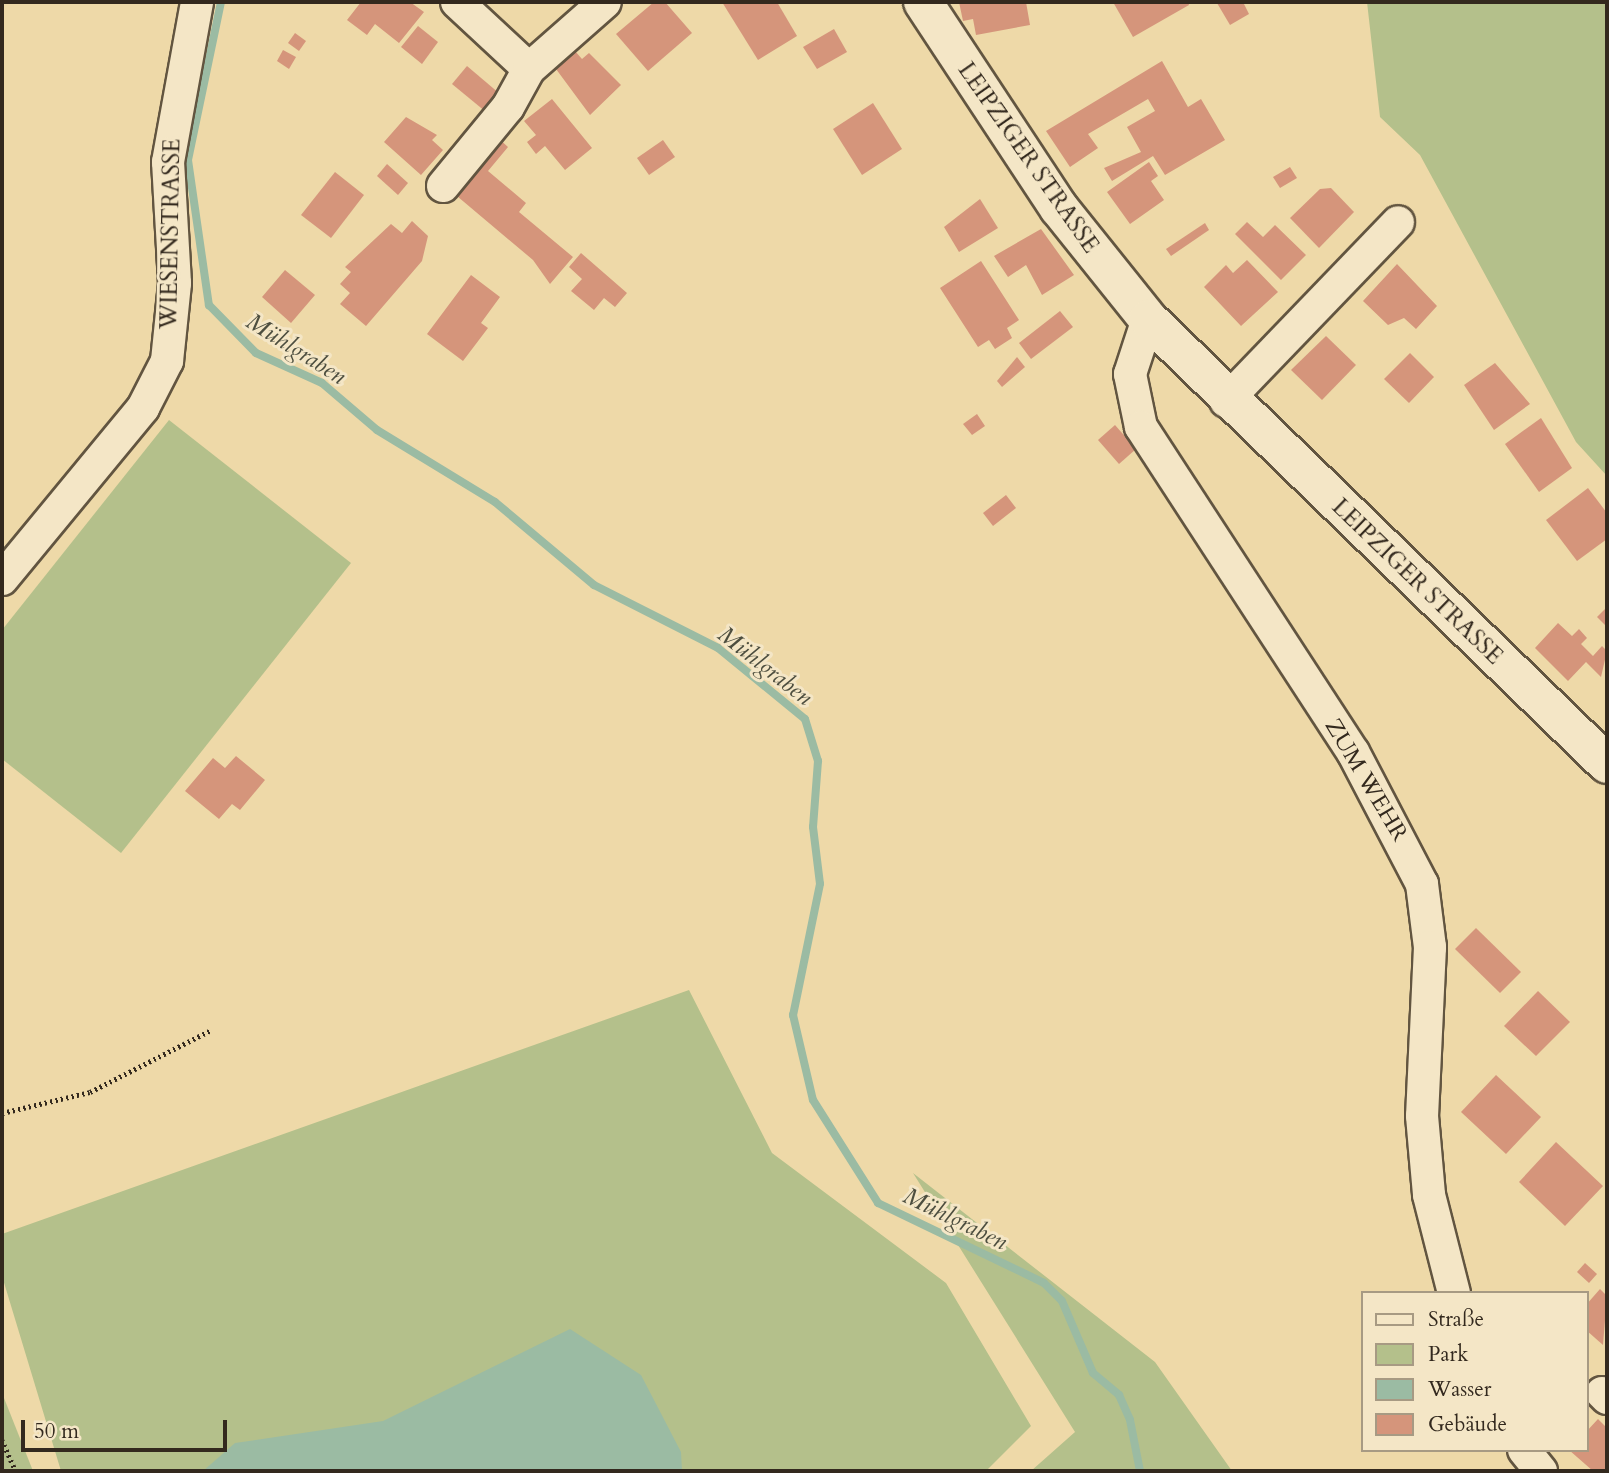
<!DOCTYPE html>
<html>
<head>
<meta charset="utf-8">
<style>
	body { margin:0 }
	#map { position:relative; width:1609px; height:1473px; overflow:hidden; background:#eed9a8; font-family:Cardo,serif }
	div>[style] { position:absolute }
	.green>* { inset:0; background:#b4c08b }
	.water>* { inset:0; background:#9bbba3 }
	.stream>* { height:8px; margin:-4px; padding:0 4px; transform-origin:4px; border-radius:4px; background:#9bbba3 }
	.building>* { inset:0; background:#d5957b }
	.path>* { height:4.5px; margin-top:-2.25px; transform-origin:0; background:repeating-linear-gradient(90deg,#33291e 0 2px,transparent 0 5.5px) }
	.roads { filter:drop-shadow(2px 0 #625540) drop-shadow(-2px 0 #625540) drop-shadow(0 2px #625540) drop-shadow(0 -2px #625540) }
	.minor>* { height:32px; margin:-16px; padding:0 16px; transform-origin:16px; border-radius:16px; background:#f4e6c6 }
	.tertiary>* { height:38px; margin:-19px; padding:0 19px; transform-origin:19px; border-radius:19px; background:#f4e6c6 }
	span { translate:-50% -50%; white-space:nowrap; text-align:center; line-height:1.15; -webkit-text-stroke:6px #f4e6c6; paint-order:stroke }
	.street-label { font-size:23px; color:#33291e }
	.water-label { font-size:24px; color:#4d4e3f; font-style:italic }
	.frame { position:absolute; inset:0; border:4px solid #33291e; pointer-events:none }
	.legend { position:absolute; left:1361px; top:1291px; width:228px; height:161px; box-sizing:border-box; background:#f4e6c6; border:2px solid #a79a83; margin:0; padding:9px 12px; list-style:none; font-size:21px; color:#33291e }
	.legend li { display:flex; align-items:center; gap:14px; height:35px }
	.legend b { width:35px; border:2px solid #a79a83 }
	.scale { position:absolute; left:21px; top:1420px; width:206px; height:32px; box-sizing:border-box; border:4px solid #33291e; border-top:0; padding-left:9px; font-size:21px; line-height:24px; white-space:nowrap; color:#33291e; -webkit-text-stroke:5px #f4e6c6; paint-order:stroke }
</style>
</head>
<body>
<div id="map">
	<div class="green">
		<div style="clip-path:polygon(1367px 2px,1607px 2px,1607px 476px,1576px 442px,1420px 155px,1380px 117px)"></div>
		<div style="clip-path:polygon(169px 420px,351px 563px,121px 853px,2px 759px,2px 630px)"></div>
		<div style="clip-path:polygon(689px 990px,772px 1153px,946px 1283px,1031px 1426px,986px 1471px,61px 1471px,2px 1276px,2px 1234px)"></div>
		<div style="clip-path:polygon(913px 1173px,1155px 1362px,1232px 1471px,1031px 1471px,1075px 1432px)"></div>
		<div style="clip-path:polygon(2px 1393px,33px 1471px,2px 1471px)"></div>
	</div>
	<div class="water">
		<div style="clip-path:polygon(570px 1329px,641px 1375px,681px 1452px,682px 1471px,203px 1471px,235px 1443px,383px 1421px)"></div>
	</div>
	<div class="stream">
		<div style="left:221px;top:2px;width:161px;rotate:101.8deg"></div>
		<div style="left:188px;top:160px;width:147px;rotate:81.8deg"></div>
		<div style="left:209px;top:305px;width:67px;rotate:45.6deg"></div>
		<div style="left:256px;top:353px;width:72px;rotate:24.4deg"></div>
		<div style="left:322px;top:383px;width:72px;rotate:40.5deg"></div>
		<div style="left:377px;top:430px;width:138px;rotate:31.4deg"></div>
		<div style="left:495px;top:502px;width:129px;rotate:40deg"></div>
		<div style="left:594px;top:585px;width:139px;rotate:26.9deg"></div>
		<div style="left:718px;top:648px;width:112px;rotate:39.2deg"></div>
		<div style="left:805px;top:719px;width:44px;rotate:72.8deg"></div>
		<div style="left:818px;top:761px;width:66px;rotate:94.3deg"></div>
		<div style="left:813px;top:827px;width:57px;rotate:83deg"></div>
		<div style="left:820px;top:884px;width:134px;rotate:101.6deg"></div>
		<div style="left:793px;top:1015px;width:87px;rotate:76.8deg"></div>
		<div style="left:813px;top:1100px;width:122px;rotate:57.7deg"></div>
		<div style="left:878px;top:1203px;width:184px;rotate:25.7deg"></div>
		<div style="left:1044px;top:1283px;width:25px;rotate:45deg"></div>
		<div style="left:1062px;top:1301px;width:78px;rotate:66.7deg"></div>
		<div style="left:1093px;top:1373px;width:34px;rotate:40deg"></div>
		<div style="left:1119px;top:1395px;width:27px;rotate:66deg"></div>
		<div style="left:1130px;top:1420px;width:52px;rotate:78.9deg"></div>
	</div>
	<div class="building">
		<div style="clip-path:polygon(361px 2px,410px 2px,424px 12px,399px 43px,375px 24px,367px 35px,347px 20px)"></div>
		<div style="clip-path:polygon(654px 2px,665px 2px,692px 33px,648px 71px,616px 34px)"></div>
		<div style="clip-path:polygon(722px 2px,777px 2px,797px 36px,758px 60px)"></div>
		<div style="clip-path:polygon(959px 2px,1026px 2px,1030px 25px,976px 35px,973px 19px,963px 21px)"></div>
		<div style="clip-path:polygon(1113px 2px,1188px 2px,1189px 5px,1133px 37px)"></div>
		<div style="clip-path:polygon(1243px 2px,1249px 14px,1230px 25px,1217px 3px)"></div>
		<div style="clip-path:polygon(418px 26px,438px 42px,422px 64px,401px 47px)"></div>
		<div style="clip-path:polygon(834px 29px,847px 52px,817px 69px,803px 47px)"></div>
		<div style="clip-path:polygon(295px 33px,306px 41px,299px 51px,288px 43px)"></div>
		<div style="clip-path:polygon(283px 50px,296px 57px,289px 69px,277px 61px)"></div>
		<div style="clip-path:polygon(575px 51px,582px 59px,589px 53px,621px 85px,590px 115px,556px 69px)"></div>
		<div style="clip-path:polygon(1162px 61px,1188px 107px,1201px 99px,1225px 140px,1165px 175px,1153px 156px,1112px 181px,1104px 168px,1141px 152px,1127px 127px,1155px 111px,1148px 99px,1088px 134px,1098px 148px,1070px 167px,1046px 131px)"></div>
		<div style="clip-path:polygon(467px 66px,500px 94px,486px 112px,452px 84px)"></div>
		<div style="clip-path:polygon(552px 99px,592px 148px,565px 170px,545px 146px,536px 154px,527px 142px,536px 135px,524px 121px)"></div>
		<div style="clip-path:polygon(873px 103px,902px 149px,862px 175px,833px 129px)"></div>
		<div style="clip-path:polygon(406px 117px,437px 135px,432px 140px,443px 150px,421px 175px,384px 142px)"></div>
		<div style="clip-path:polygon(497px 137px,508px 147px,488px 171px,526px 203px,519px 212px,573px 257px,550px 284px,533px 260px,451px 191px)"></div>
		<div style="clip-path:polygon(663px 140px,675px 157px,649px 175px,637px 158px)"></div>
		<div style="clip-path:polygon(1149px 162px,1158px 176px,1151px 181px,1164px 200px,1130px 224px,1107px 192px)"></div>
		<div style="clip-path:polygon(387px 164px,408px 183px,398px 195px,377px 176px)"></div>
		<div style="clip-path:polygon(1290px 167px,1297px 178px,1280px 188px,1273px 177px)"></div>
		<div style="clip-path:polygon(335px 172px,364px 195px,331px 238px,301px 215px)"></div>
		<div style="clip-path:polygon(1331px 188px,1354px 212px,1319px 248px,1290px 218px,1320px 189px)"></div>
		<div style="clip-path:polygon(980px 199px,998px 228px,959px 252px,944px 227px)"></div>
		<div style="clip-path:polygon(412px 221px,428px 236px,422px 261px,366px 326px,340px 304px,350px 293px,340px 284px,351px 272px,345px 267px,391px 224px,402px 233px)"></div>
		<div style="clip-path:polygon(1247px 222px,1263px 237px,1275px 225px,1306px 255px,1281px 280px,1235px 234px)"></div>
		<div style="clip-path:polygon(1205px 223px,1209px 230px,1171px 256px,1166px 249px)"></div>
		<div style="clip-path:polygon(1041px 229px,1074px 275px,1042px 295px,1026px 265px,1008px 277px,994px 256px)"></div>
		<div style="clip-path:polygon(581px 253px,627px 293px,615px 307px,604px 298px,594px 310px,571px 291px,582px 279px,569px 267px)"></div>
		<div style="clip-path:polygon(1247px 260px,1278px 292px,1241px 326px,1204px 287px,1226px 265px,1233px 273px)"></div>
		<div style="clip-path:polygon(981px 261px,1019px 320px,1007px 328px,1012px 338px,995px 349px,989px 340px,978px 347px,940px 288px)"></div>
		<div style="clip-path:polygon(1397px 264px,1437px 306px,1416px 329px,1404px 318px,1388px 325px,1363px 301px)"></div>
		<div style="clip-path:polygon(285px 270px,315px 295px,291px 323px,262px 297px)"></div>
		<div style="clip-path:polygon(471px 275px,500px 297px,481px 323px,488px 328px,463px 361px,427px 334px)"></div>
		<div style="clip-path:polygon(1060px 311px,1073px 327px,1031px 359px,1019px 343px)"></div>
		<div style="clip-path:polygon(1326px 336px,1356px 365px,1322px 400px,1291px 370px)"></div>
		<div style="clip-path:polygon(1410px 353px,1434px 377px,1409px 403px,1384px 379px)"></div>
		<div style="clip-path:polygon(1017px 357px,1025px 367px,1002px 387px,997px 381px)"></div>
		<div style="clip-path:polygon(1495px 363px,1530px 404px,1494px 430px,1464px 385px)"></div>
		<div style="clip-path:polygon(977px 414px,985px 426px,972px 435px,963px 424px)"></div>
		<div style="clip-path:polygon(1541px 418px,1572px 468px,1539px 492px,1505px 444px)"></div>
		<div style="clip-path:polygon(1115px 425px,1136px 449px,1119px 464px,1098px 440px)"></div>
		<div style="clip-path:polygon(1588px 488px,1607px 513px,1607px 539px,1577px 561px,1546px 520px)"></div>
		<div style="clip-path:polygon(1006px 495px,1016px 508px,993px 526px,983px 513px)"></div>
		<div style="clip-path:polygon(1607px 607px,1607px 627px,1597px 617px)"></div>
		<div style="clip-path:polygon(1558px 623px,1572px 636px,1579px 629px,1587px 638px,1581px 644px,1593px 656px,1602px 646px,1607px 651px,1601px 677px,1586px 662px,1568px 681px,1535px 648px)"></div>
		<div style="clip-path:polygon(236px 756px,265px 780px,240px 810px,232px 804px,219px 819px,185px 791px,213px 758px,225px 768px)"></div>
		<div style="clip-path:polygon(1476px 928px,1521px 972px,1500px 993px,1455px 949px)"></div>
		<div style="clip-path:polygon(1538px 991px,1570px 1022px,1536px 1056px,1504px 1026px)"></div>
		<div style="clip-path:polygon(1496px 1075px,1541px 1117px,1506px 1154px,1461px 1112px)"></div>
		<div style="clip-path:polygon(1556px 1142px,1603px 1186px,1565px 1226px,1519px 1182px)"></div>
		<div style="clip-path:polygon(1585px 1263px,1597px 1274px,1589px 1283px,1577px 1272px)"></div>
		<div style="clip-path:polygon(1600px 1289px,1607px 1296px,1603px 1345px,1586px 1330px,1586px 1305px)"></div>
		<div style="clip-path:polygon(1598px 1419px,1607px 1428px,1607px 1471px,1593px 1471px,1569px 1450px,1586px 1450px,1586px 1432px)"></div>
	</div>
	<div class="path">
		<div style="left:2px;top:1113px;width:90px;rotate:-13.4deg"></div>
		<div style="left:90px;top:1092px;width:136px;rotate:-27.1deg"></div>
		<div style="left:2px;top:1440px;width:34px;rotate:66deg"></div>
	</div>
	<div class="roads">
		<div class="minor">
			<div style="left:457px;top:2px;width:98px;rotate:42.9deg"></div>
			<div style="left:443px;top:186px;width:102px;rotate:-50.6deg"></div>
			<div style="left:508px;top:107px;width:43px;rotate:-61.1deg"></div>
			<div style="left:529px;top:69px;width:101px;rotate:-41.4deg"></div>
			<div style="left:1148px;top:319px;width:58px;rotate:108.1deg"></div>
			<div style="left:1130px;top:374px;width:54px;rotate:78.3deg"></div>
			<div style="left:1141px;top:427px;width:388px;rotate:56.9deg"></div>
			<div style="left:1353px;top:752px;width:149px;rotate:62.4deg"></div>
			<div style="left:1422px;top:884px;width:64px;rotate:82.8deg"></div>
			<div style="left:1430px;top:947px;width:169px;rotate:92.7deg"></div>
			<div style="left:1422px;top:1116px;width:79px;rotate:84.9deg"></div>
			<div style="left:1429px;top:1195px;width:101px;rotate:75.7deg"></div>
			<div style="left:1226px;top:401px;width:248px;rotate:-46.1deg"></div>
			<div style="left:2px;top:579px;width:222px;rotate:-50.5deg"></div>
			<div style="left:143px;top:408px;width:53px;rotate:-62.9deg"></div>
			<div style="left:167px;top:361px;width:78px;rotate:-84.1deg"></div>
			<div style="left:175px;top:283px;width:121px;rotate:-93.3deg"></div>
			<div style="left:168px;top:162px;width:163px;rotate:-79.7deg"></div>
			<div style="left:1602px;top:1393px;width:7px;rotate:45deg"></div>
			<div style="left:1524px;top:1450px;width:27px;rotate:51deg"></div>
		</div>
		<div class="tertiary">
			<div style="left:923px;top:2px;width:247px;rotate:56.6deg"></div>
			<div style="left:1059px;top:208px;width:142px;rotate:51.3deg"></div>
			<div style="left:1148px;top:319px;width:639px;rotate:44.11deg"></div>
		</div>
	</div>
	<div class="street-label">
		<span style="left:1028px;top:158px;rotate:55deg">LEIPZIGER STRASSE</span>
		<span style="left:171px;top:234px;rotate:-89deg">WIESENSTRASSE</span>
		<span style="left:1417px;top:582px;rotate:44deg">LEIPZIGER STRASSE</span>
		<span style="left:1366px;top:780px;rotate:59deg">ZUM WEHR</span>
	</div>
	<div class="water-label">
		<span style="left:296px;top:349px;rotate:32deg">Mühlgraben</span>
		<span style="left:765px;top:666px;rotate:38deg">Mühlgraben</span>
		<span style="left:955px;top:1219px;rotate:26deg">Mühlgraben</span>
	</div>
	<div class="frame"></div>
	<ul class="legend">
	<li><b style="height:9px;background:#f4e6c6"></b>Straße</li>
	<li><b style="height:19px;background:#b4c08b"></b>Park</li>
	<li><b style="height:19px;background:#9bbba3"></b>Wasser</li>
	<li><b style="height:19px;background:#d5957b"></b>Gebäude</li>
	</ul>
	<div class="scale">50 m</div>
</div>
</body>
</html>
